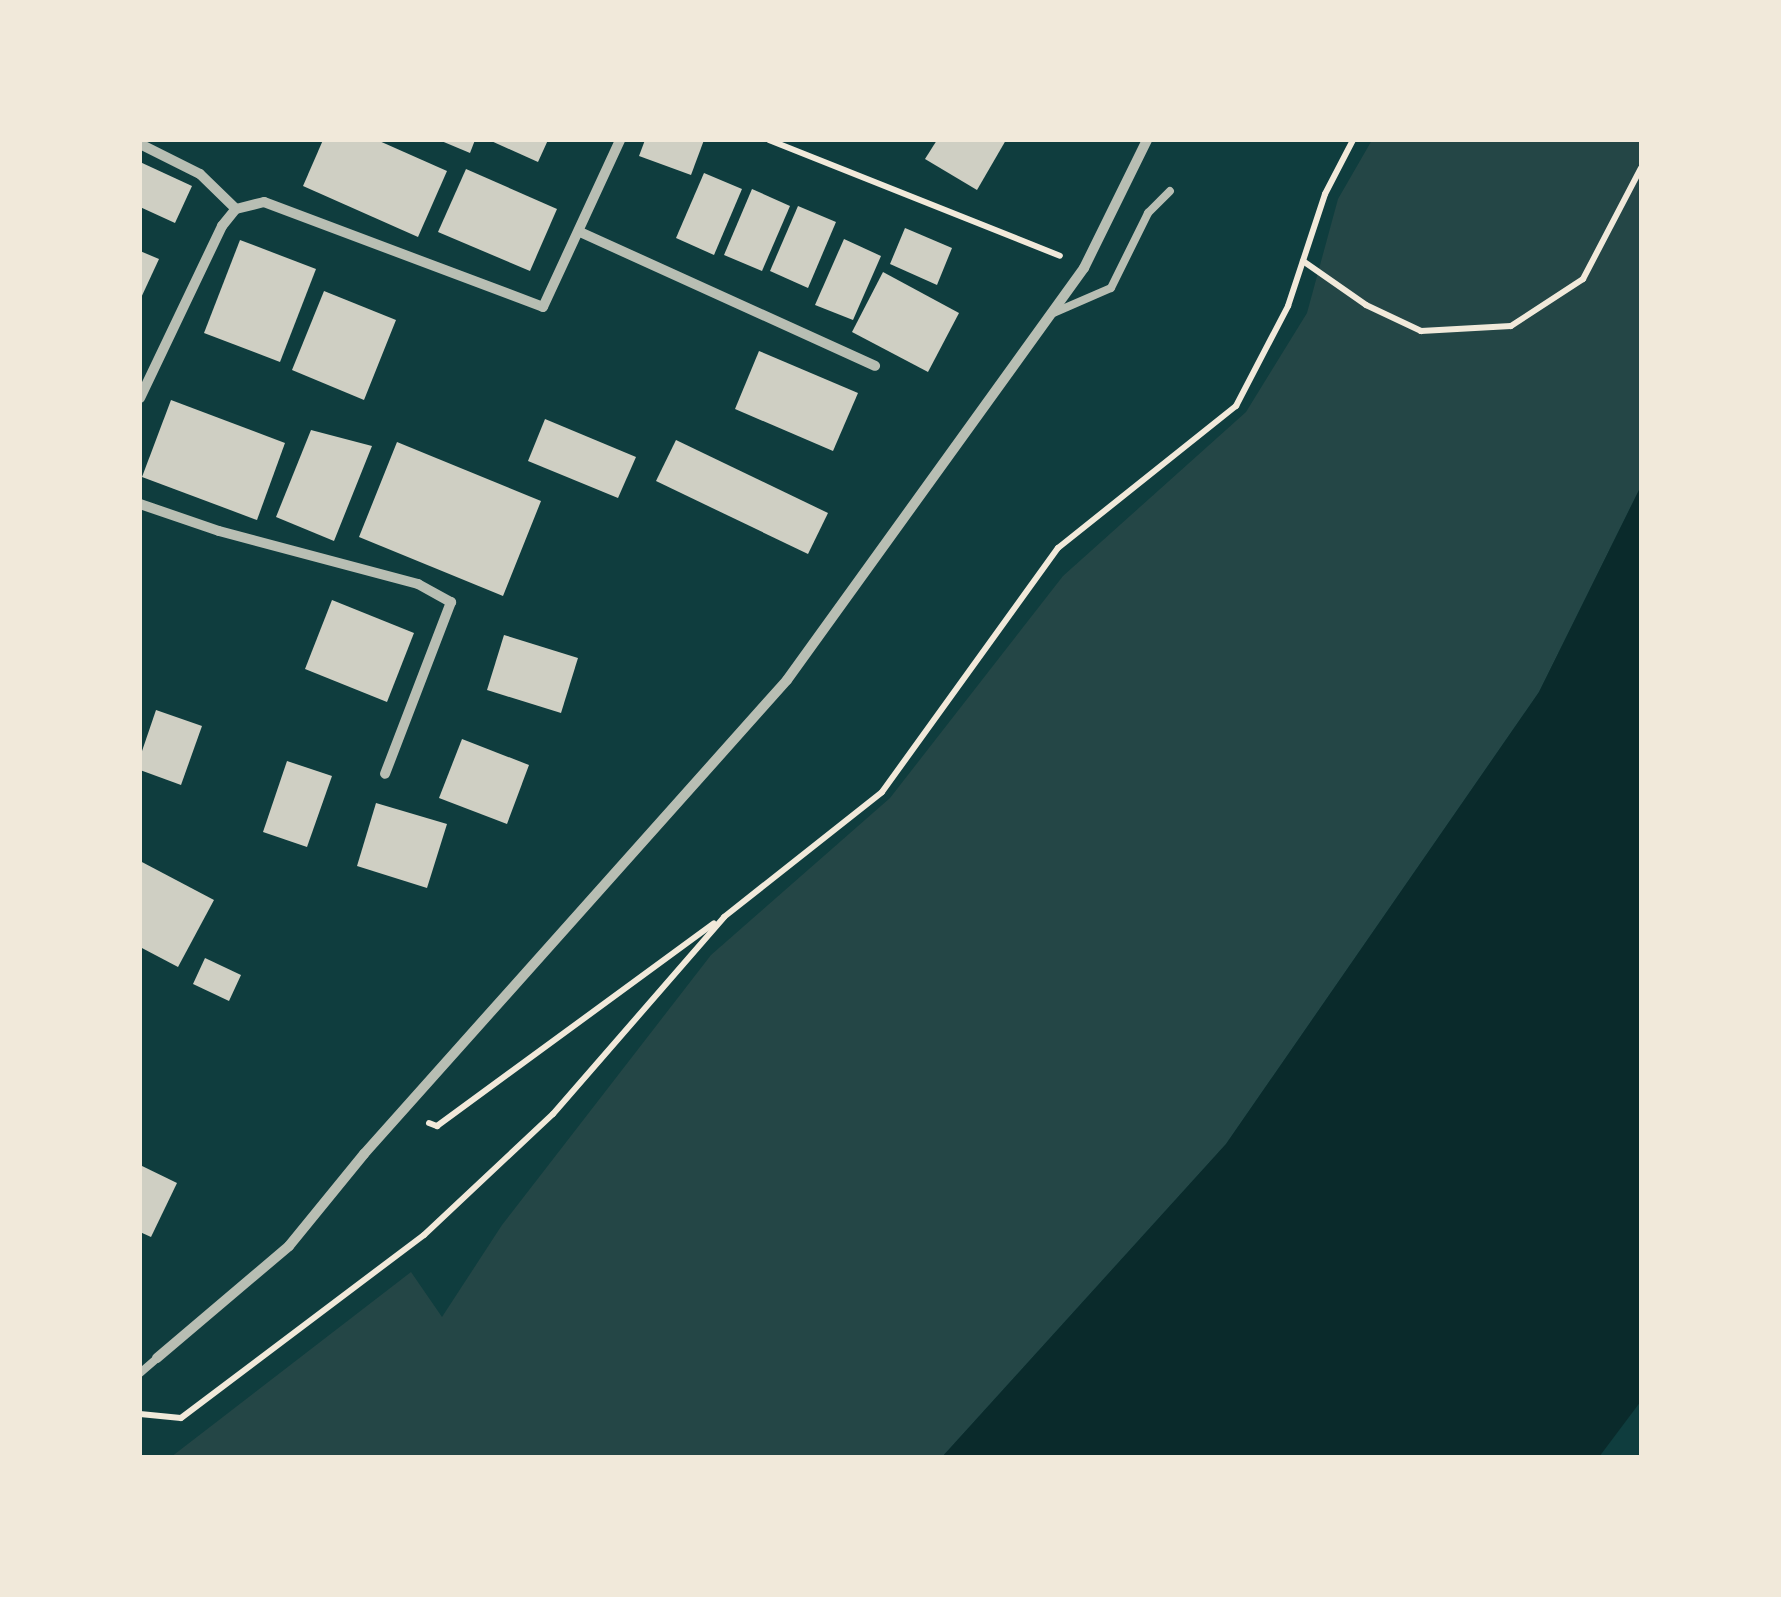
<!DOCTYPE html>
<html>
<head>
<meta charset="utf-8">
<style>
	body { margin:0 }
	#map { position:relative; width:1781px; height:1597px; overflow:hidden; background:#0f3d3e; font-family:"IBM Plex Sans",sans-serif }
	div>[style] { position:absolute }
	.green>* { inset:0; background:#244646 }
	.water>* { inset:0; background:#0a2a2b }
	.building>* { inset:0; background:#cfcfc3 }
	.path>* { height:6px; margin:-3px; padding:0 3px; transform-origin:3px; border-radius:3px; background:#f1e9da }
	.service>* { height:8px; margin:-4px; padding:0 4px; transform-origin:4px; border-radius:4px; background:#b8beb3 }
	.minor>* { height:10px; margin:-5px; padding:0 5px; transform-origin:5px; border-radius:5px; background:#b8beb3 }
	span { translate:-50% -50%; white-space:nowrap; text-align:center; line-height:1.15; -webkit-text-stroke:8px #f1e9da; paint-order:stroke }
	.frame { position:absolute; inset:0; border:142px solid #f1e9da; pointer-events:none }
</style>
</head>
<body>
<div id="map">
	<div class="green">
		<div style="clip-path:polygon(1372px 140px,1641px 140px,1641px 486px,1539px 692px,1226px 1144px,942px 1457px,171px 1457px,411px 1272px,442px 1317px,502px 1225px,711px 955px,890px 798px,1063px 576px,1246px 412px,1307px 313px,1338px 199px)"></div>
	</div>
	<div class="water">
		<div style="clip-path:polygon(1641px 486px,1641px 1401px,1599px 1457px,942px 1457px,1226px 1144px,1539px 692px)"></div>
	</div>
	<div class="building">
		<div style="clip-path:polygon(323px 140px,377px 140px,447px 171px,418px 237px,303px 186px)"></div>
		<div style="clip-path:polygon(439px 140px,475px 140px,470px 153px)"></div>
		<div style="clip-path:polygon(489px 140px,548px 140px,538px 162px)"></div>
		<div style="clip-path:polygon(645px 140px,704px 140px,691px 175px,639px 156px)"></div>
		<div style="clip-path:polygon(937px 140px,1006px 140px,977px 190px,925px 159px)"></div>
		<div style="clip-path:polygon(140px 162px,192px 186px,175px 223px,140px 207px)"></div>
		<div style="clip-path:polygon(466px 169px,557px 209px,530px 271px,438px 232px)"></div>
		<div style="clip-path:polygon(704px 173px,742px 189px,714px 255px,676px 238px)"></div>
		<div style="clip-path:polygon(752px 189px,790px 206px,762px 271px,724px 255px)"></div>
		<div style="clip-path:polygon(798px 206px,836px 222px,808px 288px,770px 271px)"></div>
		<div style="clip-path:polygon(905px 228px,952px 248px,937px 285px,890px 264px)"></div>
		<div style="clip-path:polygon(844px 239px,881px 256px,853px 320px,815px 305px)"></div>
		<div style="clip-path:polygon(240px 240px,316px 269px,280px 362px,204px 333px)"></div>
		<div style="clip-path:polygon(140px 251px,159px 259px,140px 300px)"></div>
		<div style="clip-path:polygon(883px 272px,959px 313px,928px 372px,852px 332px)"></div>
		<div style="clip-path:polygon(324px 291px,396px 320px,364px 400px,292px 370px)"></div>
		<div style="clip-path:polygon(759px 351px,858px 393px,833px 451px,735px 409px)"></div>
		<div style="clip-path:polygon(171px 400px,285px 443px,257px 520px,142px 477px)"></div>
		<div style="clip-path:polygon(545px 419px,636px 457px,618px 498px,528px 461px)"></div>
		<div style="clip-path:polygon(311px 430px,372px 446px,334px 541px,276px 517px)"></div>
		<div style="clip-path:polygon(676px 440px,828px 513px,808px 554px,656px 481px)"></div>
		<div style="clip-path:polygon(397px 442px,541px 501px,503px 596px,359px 537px)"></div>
		<div style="clip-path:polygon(332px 600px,414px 633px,387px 702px,305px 669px)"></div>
		<div style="clip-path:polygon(504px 635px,578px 658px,561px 713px,487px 690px)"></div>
		<div style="clip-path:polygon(156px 710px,202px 726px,181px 785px,140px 770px,140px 757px)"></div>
		<div style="clip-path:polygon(462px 739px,529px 765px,507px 824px,439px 798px)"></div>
		<div style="clip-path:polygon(287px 761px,332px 776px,307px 847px,263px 832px)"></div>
		<div style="clip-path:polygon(376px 803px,447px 824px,427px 888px,357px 866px)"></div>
		<div style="clip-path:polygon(140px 861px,214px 900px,178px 967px,140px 947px)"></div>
		<div style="clip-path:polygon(205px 958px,241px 975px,229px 1001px,193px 984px)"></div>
		<div style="clip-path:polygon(140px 1165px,177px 1183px,151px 1237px,140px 1232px)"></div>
	</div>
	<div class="path">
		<div style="left:769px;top:140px;width:313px;rotate:21.7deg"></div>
		<div style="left:1303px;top:261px;width:77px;rotate:34.9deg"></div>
		<div style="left:1366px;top:305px;width:61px;rotate:25.3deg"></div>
		<div style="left:1421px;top:331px;width:90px;rotate:-3.2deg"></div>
		<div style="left:1511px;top:326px;width:86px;rotate:-33.1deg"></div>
		<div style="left:1583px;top:279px;width:125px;rotate:-62.4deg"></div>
		<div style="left:429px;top:1123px;width:9px;rotate:21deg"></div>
		<div style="left:437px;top:1126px;width:343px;rotate:-36.2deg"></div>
		<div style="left:140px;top:1414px;width:41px;rotate:5.6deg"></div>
		<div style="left:181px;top:1418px;width:304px;rotate:-37deg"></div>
		<div style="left:424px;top:1235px;width:177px;rotate:-43.2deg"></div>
		<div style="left:553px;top:1114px;width:261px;rotate:-49deg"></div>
		<div style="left:724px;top:917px;width:201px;rotate:-38.3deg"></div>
		<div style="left:882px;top:792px;width:301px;rotate:-54.2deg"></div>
		<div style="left:1058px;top:548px;width:228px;rotate:-38.6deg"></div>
		<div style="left:1236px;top:406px;width:113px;rotate:-62.5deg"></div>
		<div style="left:1288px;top:306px;width:118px;rotate:-71.7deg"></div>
		<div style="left:1325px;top:194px;width:61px;rotate:-62.6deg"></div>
	</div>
	<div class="service">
		<div style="left:1051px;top:314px;width:65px;rotate:-23.4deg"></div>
		<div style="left:1111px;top:288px;width:84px;rotate:-63.7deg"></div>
		<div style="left:1148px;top:213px;width:31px;rotate:-45deg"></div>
		<div style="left:140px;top:1373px;width:23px;rotate:-41deg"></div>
	</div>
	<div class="minor">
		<div style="left:140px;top:144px;width:67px;rotate:26.6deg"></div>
		<div style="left:200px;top:174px;width:50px;rotate:44.2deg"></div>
		<div style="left:580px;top:232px;width:324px;rotate:24.4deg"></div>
		<div style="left:140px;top:398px;width:191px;rotate:-64.5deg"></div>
		<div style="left:222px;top:226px;width:22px;rotate:-51deg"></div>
		<div style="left:236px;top:209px;width:29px;rotate:-14deg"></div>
		<div style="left:264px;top:202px;width:298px;rotate:20.6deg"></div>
		<div style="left:543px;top:307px;width:184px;rotate:-65.2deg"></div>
		<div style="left:140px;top:504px;width:83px;rotate:18.9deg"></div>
		<div style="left:219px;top:531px;width:206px;rotate:14.9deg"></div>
		<div style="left:418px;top:584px;width:38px;rotate:29deg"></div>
		<div style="left:451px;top:602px;width:184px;rotate:111deg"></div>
		<div style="left:157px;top:1358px;width:173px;rotate:-40.3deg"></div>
		<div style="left:289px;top:1246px;width:119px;rotate:-50.8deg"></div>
		<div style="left:364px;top:1154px;width:635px;rotate:-48.25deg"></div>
		<div style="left:787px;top:680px;width:508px;rotate:-54.21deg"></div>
		<div style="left:1084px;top:268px;width:143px;rotate:-63.8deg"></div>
	</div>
	<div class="frame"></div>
</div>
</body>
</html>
